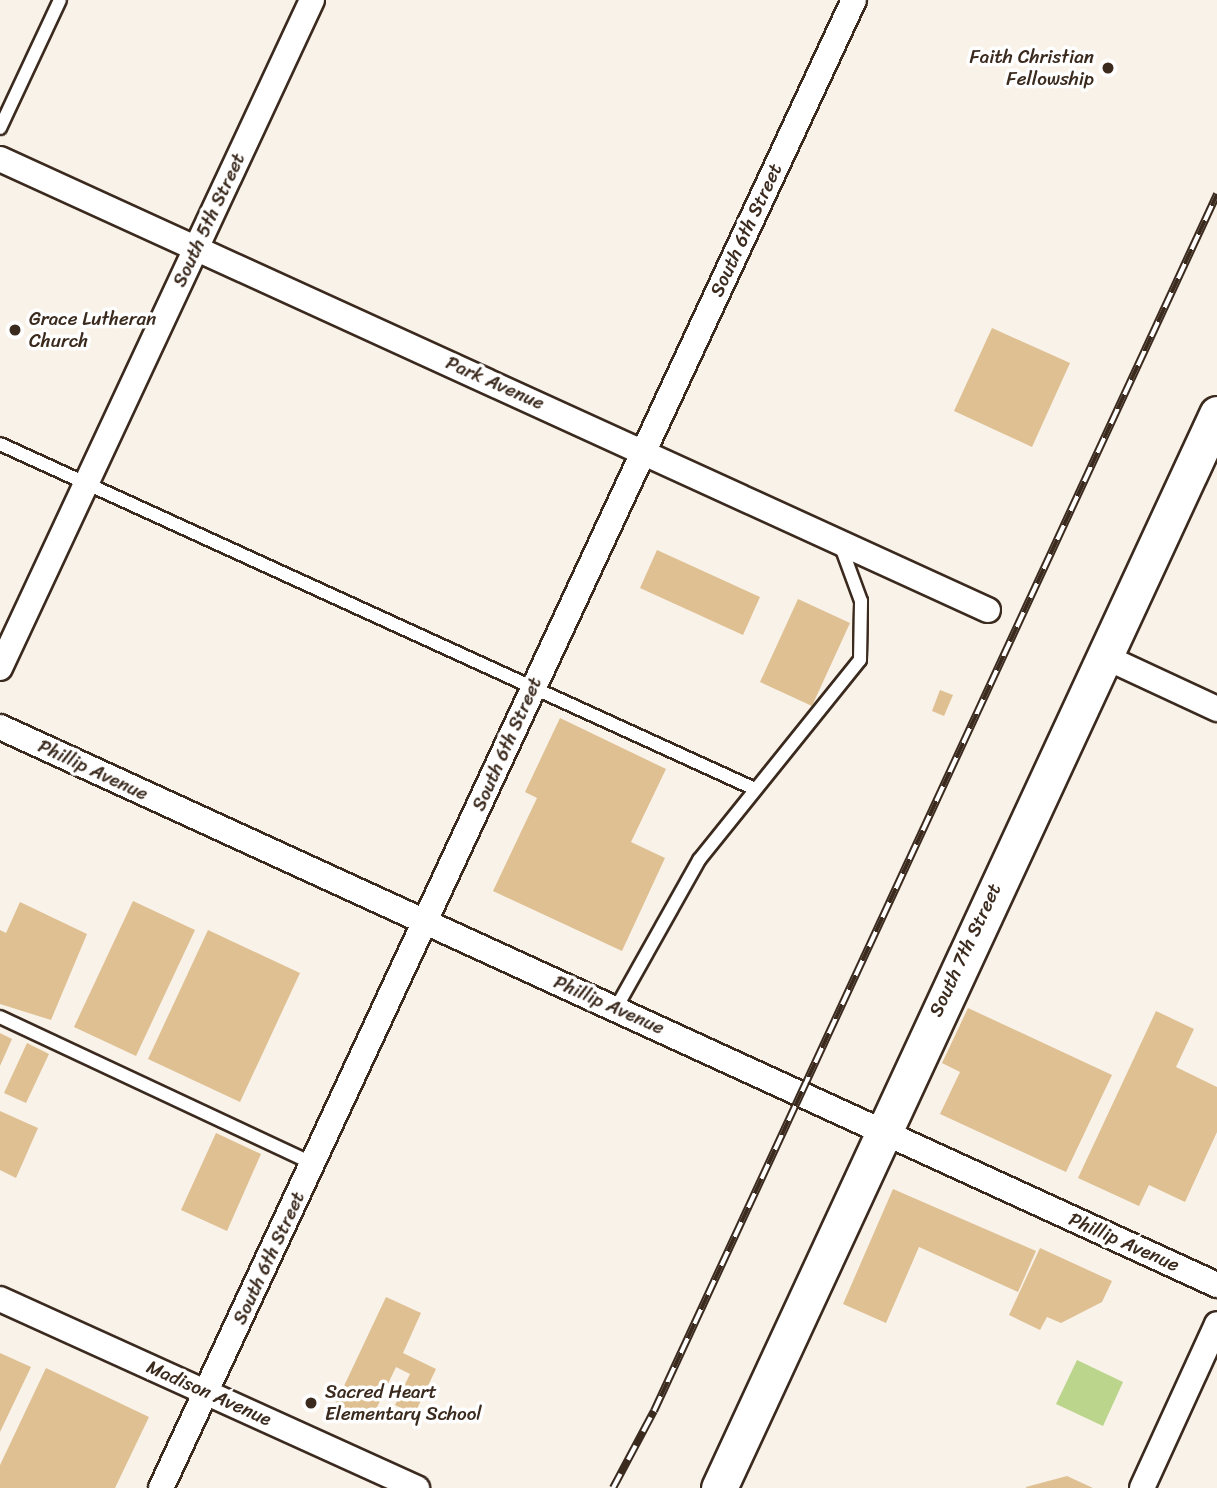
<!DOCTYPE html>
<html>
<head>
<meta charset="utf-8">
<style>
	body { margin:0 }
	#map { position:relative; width:1217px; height:1488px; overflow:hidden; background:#f9f2e9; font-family:Sriracha,sans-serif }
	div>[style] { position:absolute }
	.green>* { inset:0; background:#bcd58c }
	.building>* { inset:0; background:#dfc092 }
	.roads { filter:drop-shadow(2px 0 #3b2a1e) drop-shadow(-2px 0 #3b2a1e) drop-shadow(0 2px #3b2a1e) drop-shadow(0 -2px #3b2a1e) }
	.lane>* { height:12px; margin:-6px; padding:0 6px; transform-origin:6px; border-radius:6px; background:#fff }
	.street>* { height:24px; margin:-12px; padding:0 12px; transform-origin:12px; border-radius:12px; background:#fff }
	.secondary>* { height:35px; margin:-17.5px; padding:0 17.5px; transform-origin:17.5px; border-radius:17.5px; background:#fff }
	.rail>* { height:8px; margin-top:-4px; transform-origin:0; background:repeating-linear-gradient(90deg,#fff 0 16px,#3b2a1e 0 32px); box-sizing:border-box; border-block:2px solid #3b2a1e }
	.dots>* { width:19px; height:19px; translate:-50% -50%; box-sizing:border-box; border:4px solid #fff; border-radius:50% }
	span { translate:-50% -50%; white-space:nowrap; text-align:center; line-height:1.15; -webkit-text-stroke:7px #fff; paint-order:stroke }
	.poi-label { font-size:19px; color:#3b2a1e }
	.right { translate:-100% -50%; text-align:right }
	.left { translate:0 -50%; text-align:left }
	.street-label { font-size:19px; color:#3b2a1e }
</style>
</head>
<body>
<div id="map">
	<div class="green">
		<div style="clip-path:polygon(1077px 1360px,1123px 1382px,1103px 1426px,1056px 1404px)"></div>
	</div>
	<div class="building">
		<div style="clip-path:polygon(992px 328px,1070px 363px,1032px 447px,954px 411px)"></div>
		<div style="clip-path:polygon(657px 550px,760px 597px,743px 635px,640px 588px)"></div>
		<div style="clip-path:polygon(798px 599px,850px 623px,812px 706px,760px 682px)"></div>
		<div style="clip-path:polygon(940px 690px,953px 695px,944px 716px,932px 711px)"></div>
		<div style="clip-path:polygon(560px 718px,666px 769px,631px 842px,665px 858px,622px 951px,493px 891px,537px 798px,525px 792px)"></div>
		<div style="clip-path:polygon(133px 901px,195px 930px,136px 1056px,74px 1027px)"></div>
		<div style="clip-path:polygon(20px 902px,87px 934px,51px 1020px,0 1004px,0 930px,6px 933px)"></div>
		<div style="clip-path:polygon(208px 930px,300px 973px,240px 1102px,148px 1059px)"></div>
		<div style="clip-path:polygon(968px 1008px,1112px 1075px,1066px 1172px,940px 1114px,960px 1072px,942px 1063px)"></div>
		<div style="clip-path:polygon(1156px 1011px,1194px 1029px,1176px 1067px,1217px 1087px,1217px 1132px,1185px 1202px,1149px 1185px,1139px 1206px,1078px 1178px)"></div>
		<div style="clip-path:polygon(0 1033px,12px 1039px,0 1066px)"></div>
		<div style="clip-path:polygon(27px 1043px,49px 1054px,26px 1103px,4px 1093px)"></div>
		<div style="clip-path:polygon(0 1111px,38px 1128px,16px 1178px,0 1170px)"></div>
		<div style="clip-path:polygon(216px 1133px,261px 1154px,227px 1231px,181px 1210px)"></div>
		<div style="clip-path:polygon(893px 1189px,1036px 1251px,1018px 1292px,919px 1247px,886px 1323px,843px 1304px)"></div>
		<div style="clip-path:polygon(1040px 1248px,1112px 1281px,1102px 1302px,1061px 1323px,1047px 1317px,1040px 1330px,1009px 1315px)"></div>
		<div style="clip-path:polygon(386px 1297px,421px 1313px,403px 1353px,436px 1369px,414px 1415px,395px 1405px,410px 1374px,396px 1367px,370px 1422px,335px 1405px)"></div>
		<div style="clip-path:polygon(0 1353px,31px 1367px,0 1432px)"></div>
		<div style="clip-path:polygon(46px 1368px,149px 1417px,115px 1488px,0 1488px,0 1465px)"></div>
		<div style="clip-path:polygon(1067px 1476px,1093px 1488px,1026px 1488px,1026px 1487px)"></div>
	</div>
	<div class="roads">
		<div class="lane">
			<div style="left:0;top:128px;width:141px;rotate:-64.9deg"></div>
			<div style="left:0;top:444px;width:830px;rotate:24.56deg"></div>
			<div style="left:616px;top:1008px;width:170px;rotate:-60.7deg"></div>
			<div style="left:699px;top:860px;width:257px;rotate:-51.2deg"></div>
			<div style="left:860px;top:660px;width:59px;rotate:-89deg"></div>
			<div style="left:861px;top:601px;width:61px;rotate:-110.2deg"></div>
			<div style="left:0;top:1017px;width:347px;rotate:25.1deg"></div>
		</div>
		<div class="street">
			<div style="left:0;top:159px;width:1086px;rotate:24.54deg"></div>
			<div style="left:1103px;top:656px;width:126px;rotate:24.9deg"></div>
			<div style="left:0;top:668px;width:737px;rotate:-64.96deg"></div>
			<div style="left:0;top:727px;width:1339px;rotate:24.63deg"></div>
			<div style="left:0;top:1299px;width:458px;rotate:24.4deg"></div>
			<div style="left:161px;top:1488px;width:1641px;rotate:-65.03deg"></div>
			<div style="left:1142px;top:1488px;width:180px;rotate:-65.4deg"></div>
		</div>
		<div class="secondary">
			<div style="left:719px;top:1488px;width:1184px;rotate:-65.12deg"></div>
		</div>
	</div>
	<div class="rail">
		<div style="left:613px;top:1488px;width:87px;rotate:-62deg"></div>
		<div style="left:654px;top:1411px;width:1341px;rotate:-65.17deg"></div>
	</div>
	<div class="dots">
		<div style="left:1108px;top:68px;background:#3b2a1e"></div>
		<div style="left:15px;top:330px;background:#3b2a1e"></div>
		<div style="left:311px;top:1403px;background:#3b2a1e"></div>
	</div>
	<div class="poi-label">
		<span class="right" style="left:1094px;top:68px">Faith Christian<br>Fellowship</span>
		<span class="left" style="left:29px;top:330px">Grace Lutheran<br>Church</span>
		<span class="left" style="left:325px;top:1403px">Sacred Heart<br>Elementary School</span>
	</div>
	<div class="street-label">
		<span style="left:209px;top:220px;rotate:-65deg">South 5th Street</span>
		<span style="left:746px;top:230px;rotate:-65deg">South 6th Street</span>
		<span style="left:495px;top:383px;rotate:24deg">Park Avenue</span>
		<span style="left:507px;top:744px;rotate:-66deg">South 6th Street</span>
		<span style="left:93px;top:770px;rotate:25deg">Phillip Avenue</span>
		<span style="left:965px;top:950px;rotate:-65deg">South 7th Street</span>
		<span style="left:609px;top:1005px;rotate:24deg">Phillip Avenue</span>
		<span style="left:1124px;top:1242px;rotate:24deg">Phillip Avenue</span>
		<span style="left:269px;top:1258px;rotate:-65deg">South 6th Street</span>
		<span style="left:209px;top:1393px;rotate:24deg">Madison Avenue</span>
	</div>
</div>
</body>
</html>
